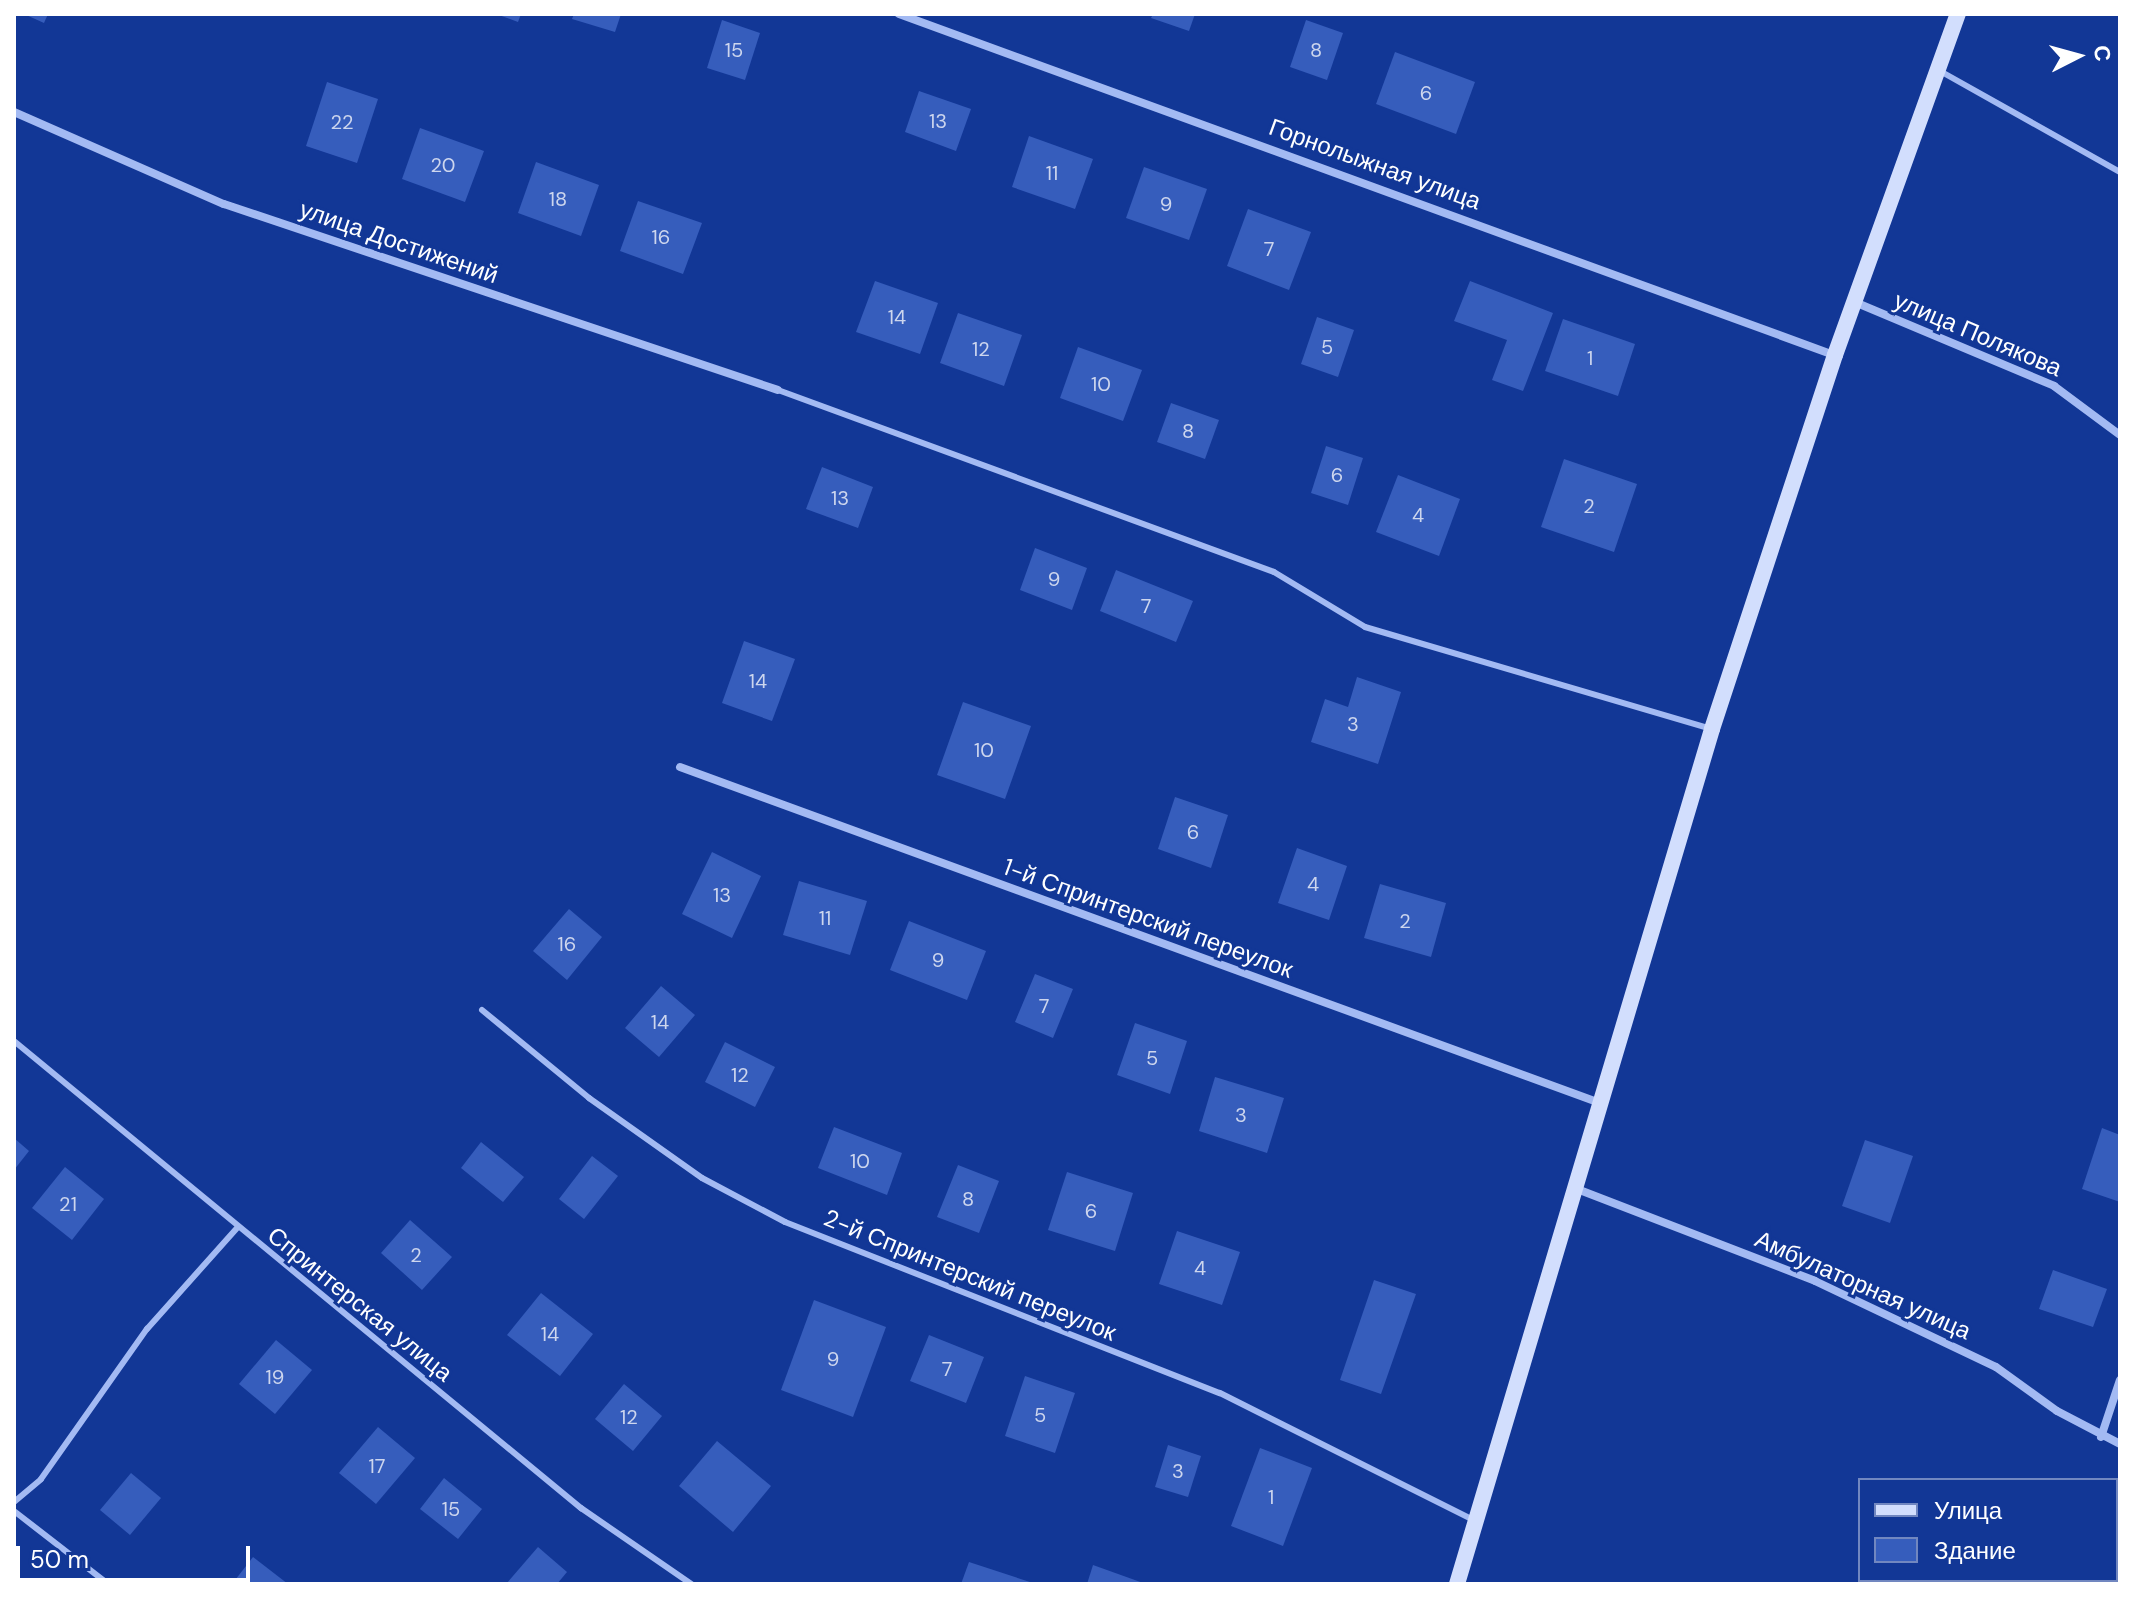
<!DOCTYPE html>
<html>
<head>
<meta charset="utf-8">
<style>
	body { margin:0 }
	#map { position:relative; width:2134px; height:1598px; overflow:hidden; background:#123796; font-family:"DM Sans",sans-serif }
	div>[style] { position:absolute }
	.building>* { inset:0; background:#365dbc }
	.lane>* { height:6px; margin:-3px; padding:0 3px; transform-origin:3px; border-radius:3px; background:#a3baf3 }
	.street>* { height:8px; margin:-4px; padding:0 4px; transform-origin:4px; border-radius:4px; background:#a3baf3 }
	.secondary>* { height:16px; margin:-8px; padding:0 8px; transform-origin:8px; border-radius:8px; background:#d2defd }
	span { translate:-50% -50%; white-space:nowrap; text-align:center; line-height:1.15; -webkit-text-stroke:6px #123796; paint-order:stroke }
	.number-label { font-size:20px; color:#cdd6ee }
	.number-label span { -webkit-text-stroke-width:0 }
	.street-label { font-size:24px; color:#fff }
	.frame { position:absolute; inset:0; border:16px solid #fff; pointer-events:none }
	.legend { position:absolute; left:1858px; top:1478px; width:260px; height:104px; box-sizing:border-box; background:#123796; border:2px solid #7187c0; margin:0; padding:10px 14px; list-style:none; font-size:24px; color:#fff }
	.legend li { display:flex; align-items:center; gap:16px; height:40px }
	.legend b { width:40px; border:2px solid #7187c0 }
	.north { position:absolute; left:2038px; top:16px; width:80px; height:80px; -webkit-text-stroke:6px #123796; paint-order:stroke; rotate:84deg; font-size:22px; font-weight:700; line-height:32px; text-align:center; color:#fff }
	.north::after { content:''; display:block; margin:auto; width:28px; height:36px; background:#fff; clip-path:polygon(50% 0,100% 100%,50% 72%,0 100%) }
	.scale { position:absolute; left:16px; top:1546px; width:234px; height:36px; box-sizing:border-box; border:4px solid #fff; border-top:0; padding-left:10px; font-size:24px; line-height:28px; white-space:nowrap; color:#fff; -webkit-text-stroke:6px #123796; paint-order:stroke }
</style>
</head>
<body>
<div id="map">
	<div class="building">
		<div style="clip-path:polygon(24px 14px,48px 14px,44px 23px)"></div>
		<div style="clip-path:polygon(496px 14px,521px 14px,518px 22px)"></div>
		<div style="clip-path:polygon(574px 14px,621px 14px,615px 32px,572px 19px)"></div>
		<div style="clip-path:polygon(1153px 14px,1195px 14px,1189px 31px,1151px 18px)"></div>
		<div style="clip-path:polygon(722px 20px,760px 33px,745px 80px,707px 68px)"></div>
		<div style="clip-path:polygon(1306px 20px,1343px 33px,1327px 80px,1290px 67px)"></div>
		<div style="clip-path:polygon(1395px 52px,1475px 82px,1456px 134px,1376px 104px)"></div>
		<div style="clip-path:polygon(327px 82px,378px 99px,357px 163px,306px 146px)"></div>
		<div style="clip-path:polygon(919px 91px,971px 109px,956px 151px,905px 132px)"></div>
		<div style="clip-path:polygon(420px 128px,484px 151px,465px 202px,402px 179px)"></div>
		<div style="clip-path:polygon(1029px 136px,1093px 159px,1075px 209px,1012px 187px)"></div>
		<div style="clip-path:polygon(536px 162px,599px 185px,581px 236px,518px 213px)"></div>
		<div style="clip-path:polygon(1144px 167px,1207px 189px,1189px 240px,1126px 218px)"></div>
		<div style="clip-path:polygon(638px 201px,702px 223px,683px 274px,620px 251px)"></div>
		<div style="clip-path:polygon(1248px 209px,1311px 232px,1289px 290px,1227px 266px)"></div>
		<div style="clip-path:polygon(875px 281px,938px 303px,920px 354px,856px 332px)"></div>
		<div style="clip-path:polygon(1470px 281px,1553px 313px,1523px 391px,1492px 380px,1507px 340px,1454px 321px)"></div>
		<div style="clip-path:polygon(958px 313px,1022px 335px,1004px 386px,940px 363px)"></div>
		<div style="clip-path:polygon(1317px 317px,1354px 330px,1338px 377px,1301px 364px)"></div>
		<div style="clip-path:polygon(1563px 319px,1635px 344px,1618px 396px,1545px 371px)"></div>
		<div style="clip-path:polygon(1078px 347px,1142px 370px,1123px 421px,1060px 398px)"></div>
		<div style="clip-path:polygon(1171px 403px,1219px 420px,1205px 459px,1157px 442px)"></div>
		<div style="clip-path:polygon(1326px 446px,1363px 458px,1348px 505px,1311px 493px)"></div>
		<div style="clip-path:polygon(1564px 459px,1637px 484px,1614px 552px,1541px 527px)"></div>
		<div style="clip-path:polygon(822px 467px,873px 487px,858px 528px,806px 509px)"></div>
		<div style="clip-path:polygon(1398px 475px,1460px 499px,1439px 556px,1376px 532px)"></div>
		<div style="clip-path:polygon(1035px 548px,1087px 568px,1072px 610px,1020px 590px)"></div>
		<div style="clip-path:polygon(1116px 570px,1193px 601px,1176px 642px,1100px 611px)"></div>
		<div style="clip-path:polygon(744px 641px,795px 659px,772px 721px,722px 703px)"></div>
		<div style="clip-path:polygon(1357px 677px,1401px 692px,1378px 764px,1311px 742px,1325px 699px,1348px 707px)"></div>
		<div style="clip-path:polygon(963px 702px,1031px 726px,1005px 799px,937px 775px)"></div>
		<div style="clip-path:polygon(1175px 797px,1228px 815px,1211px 868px,1158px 849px)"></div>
		<div style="clip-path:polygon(1297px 848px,1347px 866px,1329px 920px,1278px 903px)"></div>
		<div style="clip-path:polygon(712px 852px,761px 876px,732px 938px,682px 914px)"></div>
		<div style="clip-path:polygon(799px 881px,867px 901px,850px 955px,783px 935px)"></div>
		<div style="clip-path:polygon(1380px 884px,1446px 903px,1431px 957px,1364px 938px)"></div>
		<div style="clip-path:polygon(569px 909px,602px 937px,567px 980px,533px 951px)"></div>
		<div style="clip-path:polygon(909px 921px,986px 951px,967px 1000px,890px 970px)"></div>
		<div style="clip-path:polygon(1035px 974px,1073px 989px,1053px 1038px,1015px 1022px)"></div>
		<div style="clip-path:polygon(661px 986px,695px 1015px,659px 1057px,625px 1028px)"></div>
		<div style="clip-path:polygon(1135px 1023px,1187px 1041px,1170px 1094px,1117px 1075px)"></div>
		<div style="clip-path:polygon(725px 1042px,775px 1067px,755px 1107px,705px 1082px)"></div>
		<div style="clip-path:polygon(1215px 1077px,1284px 1098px,1267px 1153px,1199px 1131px)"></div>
		<div style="clip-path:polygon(834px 1127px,902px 1153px,887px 1195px,818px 1168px)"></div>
		<div style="clip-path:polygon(2102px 1128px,2120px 1135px,2120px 1202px,2082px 1189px)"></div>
		<div style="clip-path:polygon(14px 1138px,29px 1151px,14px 1170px)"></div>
		<div style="clip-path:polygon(1865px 1140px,1913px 1156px,1890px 1223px,1842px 1206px)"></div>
		<div style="clip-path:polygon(481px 1142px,524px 1177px,503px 1202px,461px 1168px)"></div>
		<div style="clip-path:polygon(592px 1156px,618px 1176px,584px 1219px,559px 1199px)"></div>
		<div style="clip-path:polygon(958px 1165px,999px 1181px,979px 1233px,937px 1217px)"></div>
		<div style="clip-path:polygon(65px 1167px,104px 1199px,72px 1240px,32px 1208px)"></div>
		<div style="clip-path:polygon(1067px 1172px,1133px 1193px,1115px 1251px,1048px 1230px)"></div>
		<div style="clip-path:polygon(410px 1220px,452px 1257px,422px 1290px,381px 1253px)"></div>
		<div style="clip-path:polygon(1177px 1231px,1240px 1252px,1222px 1305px,1159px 1284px)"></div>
		<div style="clip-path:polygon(2053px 1270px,2107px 1289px,2093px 1327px,2039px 1309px)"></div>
		<div style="clip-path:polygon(1374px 1280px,1416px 1294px,1381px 1394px,1340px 1380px)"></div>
		<div style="clip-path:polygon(541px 1293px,593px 1334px,560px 1376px,507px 1335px)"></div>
		<div style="clip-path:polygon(814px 1300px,886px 1327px,853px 1417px,781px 1390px)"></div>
		<div style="clip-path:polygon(929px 1335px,984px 1357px,966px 1403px,910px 1381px)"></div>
		<div style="clip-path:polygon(276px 1340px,312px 1370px,275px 1414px,239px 1384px)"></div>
		<div style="clip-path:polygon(1025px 1376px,1075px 1393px,1055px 1453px,1005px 1436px)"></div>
		<div style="clip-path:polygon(624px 1384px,662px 1416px,633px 1451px,595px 1419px)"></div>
		<div style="clip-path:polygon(378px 1427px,415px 1458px,376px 1504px,339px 1473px)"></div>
		<div style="clip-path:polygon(717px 1441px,771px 1486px,733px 1532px,679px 1486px)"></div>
		<div style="clip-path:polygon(1168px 1445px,1201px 1456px,1188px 1497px,1155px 1487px)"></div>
		<div style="clip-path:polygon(1260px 1448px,1312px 1468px,1283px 1546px,1231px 1526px)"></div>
		<div style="clip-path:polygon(131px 1473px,161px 1498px,130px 1535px,100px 1510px)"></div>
		<div style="clip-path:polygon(444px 1478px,482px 1509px,458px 1539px,420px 1509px)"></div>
		<div style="clip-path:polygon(538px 1547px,567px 1572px,557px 1584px,506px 1584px)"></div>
		<div style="clip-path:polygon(253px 1557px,288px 1584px,232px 1584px)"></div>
		<div style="clip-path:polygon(969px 1562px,1033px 1583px,1033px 1584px,961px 1584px)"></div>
		<div style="clip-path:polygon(1093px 1565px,1146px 1584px,1087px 1584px)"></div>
	</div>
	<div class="lane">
		<div style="left:1940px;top:71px;width:206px;rotate:29.3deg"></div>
		<div style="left:778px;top:390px;width:528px;rotate:20.15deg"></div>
		<div style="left:1274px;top:572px;width:106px;rotate:31.1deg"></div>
		<div style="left:1365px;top:627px;width:359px;rotate:16.4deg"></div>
		<div style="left:482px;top:1010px;width:139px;rotate:39.4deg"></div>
		<div style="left:589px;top:1098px;width:138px;rotate:35.3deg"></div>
		<div style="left:702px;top:1178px;width:94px;rotate:27.9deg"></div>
		<div style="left:785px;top:1222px;width:467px;rotate:21.5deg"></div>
		<div style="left:1220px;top:1393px;width:286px;rotate:26.6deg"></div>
		<div style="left:14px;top:1041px;width:735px;rotate:39.48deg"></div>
		<div style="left:581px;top:1508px;width:134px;rotate:34.6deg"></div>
		<div style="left:14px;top:1502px;width:35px;rotate:-40deg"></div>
		<div style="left:41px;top:1479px;width:184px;rotate:-54.8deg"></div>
		<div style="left:147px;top:1329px;width:137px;rotate:-48.3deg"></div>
		<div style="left:14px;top:1511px;width:119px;rotate:37.8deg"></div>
	</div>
	<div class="street">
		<div style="left:899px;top:14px;width:995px;rotate:20.04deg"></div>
		<div style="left:14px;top:112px;width:229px;rotate:23.7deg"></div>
		<div style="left:224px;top:204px;width:584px;rotate:18.56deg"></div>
		<div style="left:1857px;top:303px;width:214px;rotate:22.8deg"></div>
		<div style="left:2054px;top:386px;width:82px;rotate:36.6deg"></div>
		<div style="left:680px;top:767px;width:983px;rotate:20.06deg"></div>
		<div style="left:1577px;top:1189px;width:255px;rotate:21.1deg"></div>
		<div style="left:1815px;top:1281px;width:200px;rotate:25.4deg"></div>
		<div style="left:1996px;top:1367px;width:75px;rotate:35.8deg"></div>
		<div style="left:2057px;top:1411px;width:71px;rotate:27.6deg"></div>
		<div style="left:2101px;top:1437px;width:60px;rotate:-71.6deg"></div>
	</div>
	<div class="secondary">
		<div style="left:1457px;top:1584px;width:892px;rotate:-73.39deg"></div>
		<div style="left:1712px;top:729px;width:394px;rotate:-71.8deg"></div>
		<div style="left:1835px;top:355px;width:363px;rotate:-70.2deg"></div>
	</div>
	<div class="number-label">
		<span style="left:734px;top:50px">15</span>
		<span style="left:1316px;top:50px">8</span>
		<span style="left:1426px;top:93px">6</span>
		<span style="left:938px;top:121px">13</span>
		<span style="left:342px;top:122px">22</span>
		<span style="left:443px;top:165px">20</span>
		<span style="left:1052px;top:173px">11</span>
		<span style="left:558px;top:199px">18</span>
		<span style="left:1166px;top:204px">9</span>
		<span style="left:661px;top:237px">16</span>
		<span style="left:1269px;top:249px">7</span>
		<span style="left:897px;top:317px">14</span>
		<span style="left:1327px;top:347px">5</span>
		<span style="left:981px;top:349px">12</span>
		<span style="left:1590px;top:358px">1</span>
		<span style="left:1101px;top:384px">10</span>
		<span style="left:1188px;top:431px">8</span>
		<span style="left:1337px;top:475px">6</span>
		<span style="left:840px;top:498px">13</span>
		<span style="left:1589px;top:506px">2</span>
		<span style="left:1418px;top:515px">4</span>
		<span style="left:1054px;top:579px">9</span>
		<span style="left:1146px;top:606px">7</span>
		<span style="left:758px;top:681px">14</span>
		<span style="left:1353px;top:724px">3</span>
		<span style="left:984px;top:750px">10</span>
		<span style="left:1193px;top:832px">6</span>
		<span style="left:1313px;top:884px">4</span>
		<span style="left:722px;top:895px">13</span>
		<span style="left:825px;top:918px">11</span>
		<span style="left:1405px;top:921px">2</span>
		<span style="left:567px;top:944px">16</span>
		<span style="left:938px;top:960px">9</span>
		<span style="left:1044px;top:1006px">7</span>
		<span style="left:660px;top:1022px">14</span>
		<span style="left:1152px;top:1058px">5</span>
		<span style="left:740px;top:1075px">12</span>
		<span style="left:1241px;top:1115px">3</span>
		<span style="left:860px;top:1161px">10</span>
		<span style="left:968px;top:1199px">8</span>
		<span style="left:68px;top:1204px">21</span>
		<span style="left:1091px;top:1211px">6</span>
		<span style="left:416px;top:1255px">2</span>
		<span style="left:1200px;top:1268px">4</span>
		<span style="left:550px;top:1334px">14</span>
		<span style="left:833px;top:1359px">9</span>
		<span style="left:947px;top:1369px">7</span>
		<span style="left:275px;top:1377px">19</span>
		<span style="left:1040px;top:1415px">5</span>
		<span style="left:629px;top:1417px">12</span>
		<span style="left:377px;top:1466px">17</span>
		<span style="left:1178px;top:1471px">3</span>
		<span style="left:1271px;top:1497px">1</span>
		<span style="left:451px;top:1509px">15</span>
	</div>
	<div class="street-label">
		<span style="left:1375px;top:164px;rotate:20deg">Горнолыжная улица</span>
		<span style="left:399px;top:242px;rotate:19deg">улица Достижений</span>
		<span style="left:1978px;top:334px;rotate:23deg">улица Полякова</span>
		<span style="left:1148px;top:918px;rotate:20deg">1-й Спринтерский переулок</span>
		<span style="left:970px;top:1275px;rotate:22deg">2-й Спринтерский переулок</span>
		<span style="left:1863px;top:1285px;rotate:24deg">Амбулаторная улица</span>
		<span style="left:360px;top:1304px;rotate:39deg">Спринтерская улица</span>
	</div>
	<div class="frame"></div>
	<ul class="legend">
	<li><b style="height:10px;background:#d2defd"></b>Улица</li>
	<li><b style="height:22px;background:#365dbc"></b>Здание</li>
	</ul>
	<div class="north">С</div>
	<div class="scale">50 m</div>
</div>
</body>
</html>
